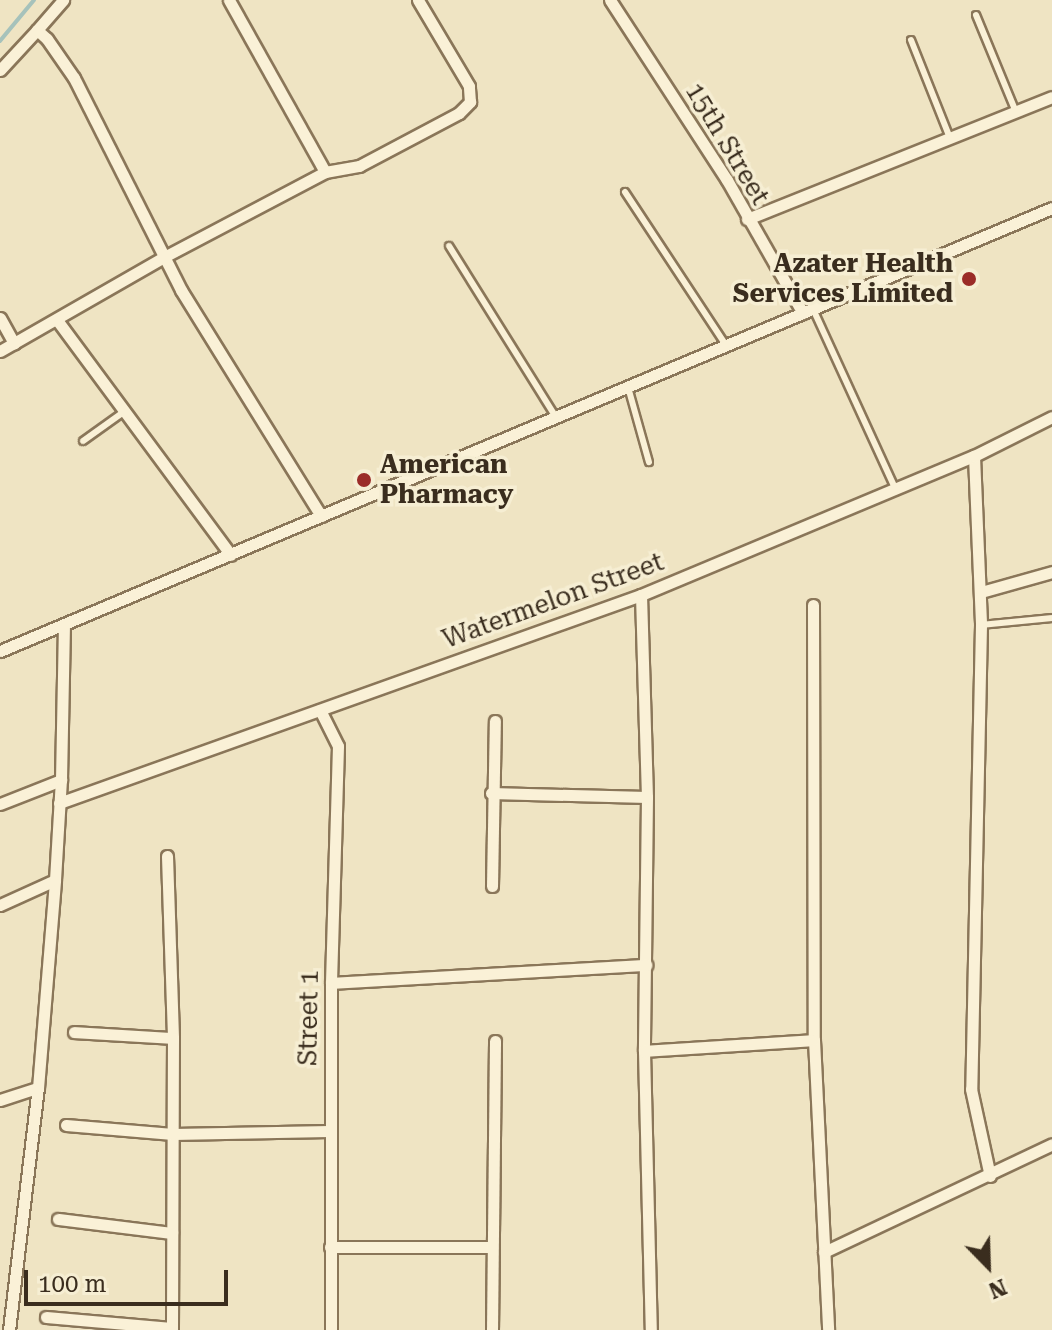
<!DOCTYPE html>
<html>
<head>
<meta charset="utf-8">
<style>
	body { margin:0 }
	#map { position:relative; width:1052px; height:1330px; overflow:hidden; background:#efe4c3; font-family:"Roboto Serif",serif }
	div>[style] { position:absolute }
	.stream>* { height:4px; margin:-2px; padding:0 2px; transform-origin:2px; border-radius:2px; background:#a6c2bb }
	.roads { filter:drop-shadow(2px 0 #8a7659) drop-shadow(-2px 0 #8a7659) drop-shadow(0 2px #8a7659) drop-shadow(0 -2px #8a7659) }
	.service>* { height:6px; margin:-3px; padding:0 3px; transform-origin:3px; border-radius:3px; background:#faf1d7 }
	.minor>* { height:11px; margin:-5.5px; padding:0 5.5px; transform-origin:5.5px; border-radius:5.5px; background:#faf1d7 }
	.dots>* { width:22px; height:22px; translate:-50% -50%; box-sizing:border-box; border:4px solid #f6eed3; border-radius:50% }
	span { translate:-50% -50%; white-space:nowrap; text-align:center; line-height:1.15; -webkit-text-stroke:7px #f6eed3; paint-order:stroke }
	.street-label { font-size:26px; color:#3a2d1e }
	.poi-label { font-size:26px; color:#3a2d1e; font-weight:700 }
	.right { translate:-100% -50%; text-align:right }
	.left { translate:0 -50%; text-align:left }
	.north { position:absolute; left:948px; top:1226px; width:80px; height:80px; -webkit-text-stroke:6px #f6eed3; paint-order:stroke; rotate:157deg; font-size:22px; font-weight:700; line-height:32px; text-align:center; color:#3a2d1e }
	.north::after { content:''; display:block; margin:auto; width:28px; height:36px; background:#3a2d1e; clip-path:polygon(50% 0,100% 100%,50% 72%,0 100%) }
	.scale { position:absolute; left:24px; top:1270px; width:204px; height:36px; box-sizing:border-box; border:4px solid #3a2d1e; border-top:0; padding-left:10px; font-size:24px; line-height:28px; white-space:nowrap; color:#3a2d1e; -webkit-text-stroke:6px #f6eed3; paint-order:stroke }
</style>
</head>
<body>
<div id="map">
	<div class="stream">
		<div style="left:0;top:41px;width:53px;rotate:-50.3deg"></div>
	</div>
	<div class="roads">
		<div class="service">
			<div style="left:976px;top:15px;width:105px;rotate:67.6deg"></div>
			<div style="left:911px;top:40px;width:105px;rotate:68.3deg"></div>
			<div style="left:625px;top:192px;width:183px;rotate:56.6deg"></div>
			<div style="left:449px;top:246px;width:202px;rotate:58deg"></div>
			<div style="left:813px;top:309px;width:197px;rotate:65.4deg"></div>
			<div style="left:628px;top:387px;width:78px;rotate:74.4deg"></div>
			<div style="left:83px;top:441px;width:52px;rotate:-35.5deg"></div>
			<div style="left:981px;top:625px;width:71px;rotate:-5.6deg"></div>
		</div>
		<div class="minor">
			<div style="left:229px;top:0;width:197px;rotate:60.8deg"></div>
			<div style="left:610px;top:0;width:215px;rotate:57deg"></div>
			<div style="left:727px;top:180px;width:153px;rotate:60.3deg"></div>
			<div style="left:37px;top:30px;width:40px;rotate:-49deg"></div>
			<div style="left:0;top:70px;width:54px;rotate:-47.2deg"></div>
			<div style="left:37px;top:30px;width:13px;rotate:42deg"></div>
			<div style="left:47px;top:39px;width:47px;rotate:55.3deg"></div>
			<div style="left:74px;top:78px;width:237px;rotate:63.2deg"></div>
			<div style="left:181px;top:290px;width:266px;rotate:58.2deg"></div>
			<div style="left:747px;top:219px;width:328px;rotate:-21.8deg"></div>
			<div style="left:0;top:318px;width:29px;rotate:61deg"></div>
			<div style="left:57px;top:320px;width:292px;rotate:53.5deg"></div>
			<div style="left:0;top:351px;width:189px;rotate:-29.8deg"></div>
			<div style="left:164px;top:257px;width:182px;rotate:-27.8deg"></div>
			<div style="left:325px;top:172px;width:35px;rotate:-10deg"></div>
			<div style="left:359px;top:166px;width:113px;rotate:-27.9deg"></div>
			<div style="left:459px;top:113px;width:16px;rotate:-45deg"></div>
			<div style="left:470px;top:102px;width:16px;rotate:-94deg"></div>
			<div style="left:469px;top:86px;width:100px;rotate:-120.7deg"></div>
			<div style="left:974px;top:456px;width:169px;rotate:87.6deg"></div>
			<div style="left:981px;top:625px;width:464px;rotate:91.2deg"></div>
			<div style="left:971px;top:1089px;width:89px;rotate:77.7deg"></div>
			<div style="left:981px;top:592px;width:74px;rotate:-15.7deg"></div>
			<div style="left:641px;top:595px;width:202px;rotate:88.3deg"></div>
			<div style="left:647px;top:797px;width:254px;rotate:90.7deg"></div>
			<div style="left:644px;top:1051px;width:279px;rotate:88.6deg"></div>
			<div style="left:813px;top:605px;width:435px;rotate:89.9deg"></div>
			<div style="left:814px;top:1040px;width:290px;rotate:87.2deg"></div>
			<div style="left:0;top:651px;width:1141px;rotate:-22.84deg"></div>
			<div style="left:320px;top:710px;width:40px;rotate:63.4deg"></div>
			<div style="left:338px;top:746px;width:237px;rotate:91.7deg"></div>
			<div style="left:331px;top:983px;width:347px;rotate:90deg"></div>
			<div style="left:491px;top:793px;width:156px;rotate:1.5deg"></div>
			<div style="left:59px;top:803px;width:618px;rotate:-19.67deg"></div>
			<div style="left:641px;top:595px;width:361px;rotate:-22.7deg"></div>
			<div style="left:974px;top:456px;width:87px;rotate:-26.6deg"></div>
			<div style="left:0;top:804px;width:66px;rotate:-21.5deg"></div>
			<div style="left:167px;top:856px;width:182px;rotate:88.1deg"></div>
			<div style="left:173px;top:1038px;width:292px;rotate:90.2deg"></div>
			<div style="left:492px;top:886px;width:165px;rotate:-89deg"></div>
			<div style="left:0;top:905px;width:60px;rotate:-24.4deg"></div>
			<div style="left:331px;top:983px;width:316px;rotate:-3.3deg"></div>
			<div style="left:74px;top:1032px;width:99px;rotate:3.5deg"></div>
			<div style="left:644px;top:1051px;width:170px;rotate:-3.7deg"></div>
			<div style="left:0;top:1100px;width:40px;rotate:-18deg"></div>
			<div style="left:66px;top:1125px;width:107px;rotate:4.8deg"></div>
			<div style="left:173px;top:1134px;width:156px;rotate:-1.1deg"></div>
			<div style="left:58px;top:1219px;width:115px;rotate:7deg"></div>
			<div style="left:330px;top:1247px;width:162px"></div>
			<div style="left:824px;top:1252px;width:252px;rotate:-25.3deg"></div>
			<div style="left:46px;top:1317px;width:126px;rotate:5deg"></div>
			<div style="left:9px;top:1330px;width:244px;rotate:-83.2deg"></div>
			<div style="left:38px;top:1088px;width:209px;rotate:-85.3deg"></div>
			<div style="left:55px;top:880px;width:100px;rotate:-86.6deg"></div>
			<div style="left:61px;top:780px;width:155px;rotate:-88.9deg"></div>
			<div style="left:492px;top:1330px;width:289px;rotate:-89.4deg"></div>
		</div>
	</div>
	<div class="dots">
		<div style="left:969px;top:279px;background:#9b2c28"></div>
		<div style="left:364px;top:480px;background:#9b2c28"></div>
	</div>
	<div class="street-label">
		<span style="left:727px;top:144px;rotate:59deg">15th Street</span>
		<span style="left:553px;top:601px;rotate:-20deg">Watermelon Street</span>
		<span style="left:309px;top:1018px;rotate:-89deg">Street 1</span>
	</div>
	<div class="poi-label">
		<span class="right" style="left:953px;top:279px">Azater Health<br>Services Limited</span>
		<span class="left" style="left:380px;top:480px">American<br>Pharmacy</span>
	</div>
	<div class="north">N</div>
	<div class="scale">100 m</div>
</div>
</body>
</html>
